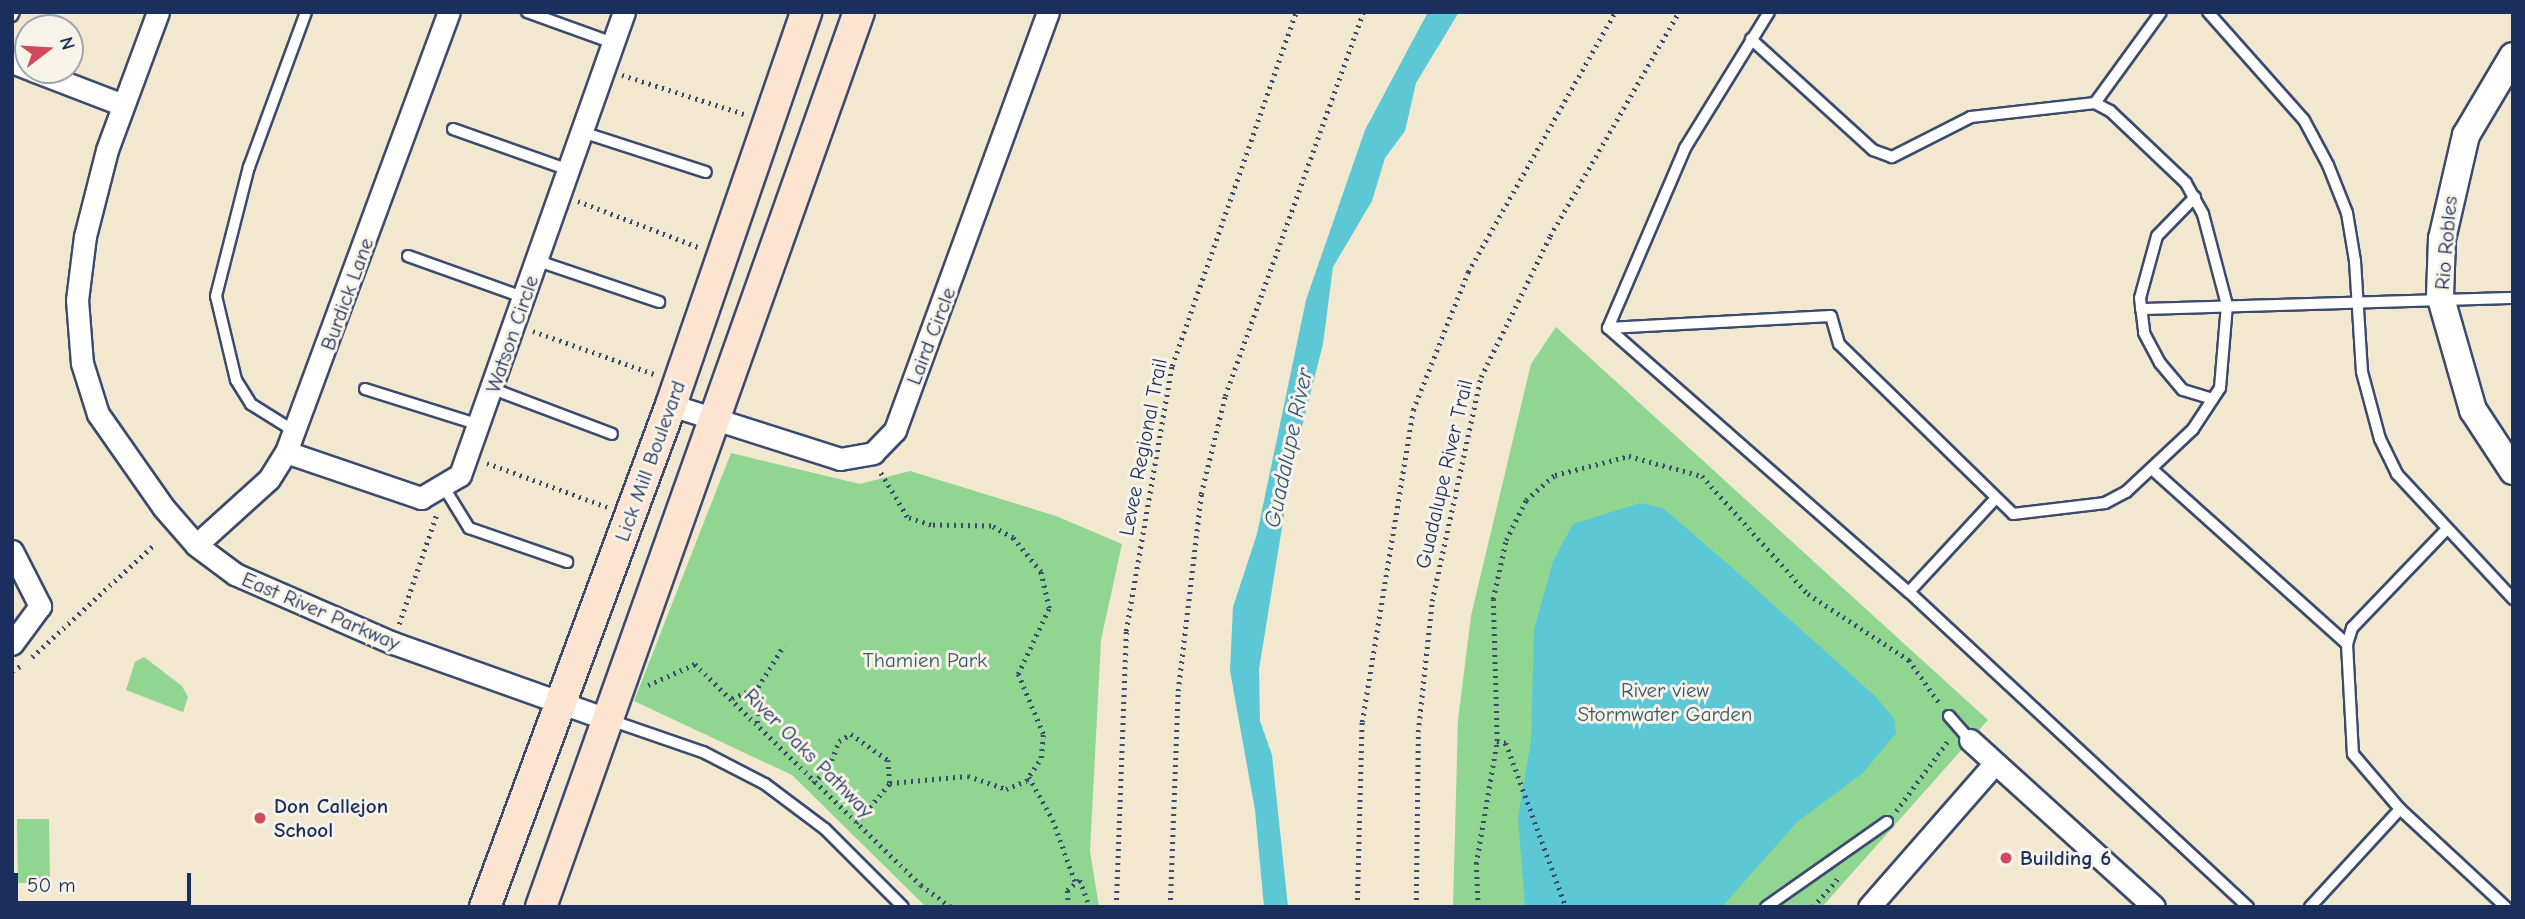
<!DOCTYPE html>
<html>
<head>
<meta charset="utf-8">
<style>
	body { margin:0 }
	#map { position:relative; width:2525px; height:919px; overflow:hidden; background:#f2e7cf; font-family:"Comic Neue",sans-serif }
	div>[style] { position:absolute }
	.green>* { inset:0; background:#91d690 }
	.water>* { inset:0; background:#5cc7d5 }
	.path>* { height:4.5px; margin-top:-2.25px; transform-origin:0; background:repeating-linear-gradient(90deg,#3b4b6f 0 2px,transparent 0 7px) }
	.roads { filter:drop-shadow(2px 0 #3b4b6f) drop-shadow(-2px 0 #3b4b6f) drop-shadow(0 2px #3b4b6f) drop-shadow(0 -2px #3b4b6f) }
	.service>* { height:10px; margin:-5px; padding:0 5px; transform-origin:5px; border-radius:5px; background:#fff }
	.minor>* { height:21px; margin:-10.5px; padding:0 10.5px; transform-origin:10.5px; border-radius:10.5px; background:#fff }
	.tertiary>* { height:26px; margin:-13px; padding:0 13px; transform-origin:13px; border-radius:13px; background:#fff }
	.secondary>* { height:30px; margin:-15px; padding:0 15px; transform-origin:15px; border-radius:15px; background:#fde4d1 }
	.dots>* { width:19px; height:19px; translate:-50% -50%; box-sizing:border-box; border:4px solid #f7f3e8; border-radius:50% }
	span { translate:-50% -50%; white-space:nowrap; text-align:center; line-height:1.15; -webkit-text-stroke:6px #f7f3e8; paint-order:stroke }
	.street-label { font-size:21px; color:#1b2f5e }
	.park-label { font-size:21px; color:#38596a }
	.poi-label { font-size:21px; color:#1b2f5e; font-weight:700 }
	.left { translate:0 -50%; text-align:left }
	.water-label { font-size:23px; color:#2b557c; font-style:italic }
	.frame { position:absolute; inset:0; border:14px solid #1b2f5e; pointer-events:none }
	.north { position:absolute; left:14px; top:14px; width:70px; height:70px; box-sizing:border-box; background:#f7f3e8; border:2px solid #9fa5b1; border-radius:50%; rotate:73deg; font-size:19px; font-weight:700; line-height:28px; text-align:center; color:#1b2f5e }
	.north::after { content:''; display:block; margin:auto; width:24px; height:32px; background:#d1495b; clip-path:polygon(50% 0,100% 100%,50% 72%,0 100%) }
	.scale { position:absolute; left:14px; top:873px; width:177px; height:32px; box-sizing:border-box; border:4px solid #1b2f5e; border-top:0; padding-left:9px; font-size:21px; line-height:24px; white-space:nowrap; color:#1b2f5e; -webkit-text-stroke:5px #f7f3e8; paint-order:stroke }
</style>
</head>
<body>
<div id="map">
	<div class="green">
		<div style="clip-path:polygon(1556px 327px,1988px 720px,1822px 907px,1453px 907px,1458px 720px,1471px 616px,1531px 364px)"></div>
		<div style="clip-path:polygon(731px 453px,860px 484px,910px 471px,1056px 516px,1122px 544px,1101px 640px,1090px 851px,1099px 907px,926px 907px,792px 775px,634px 701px)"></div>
		<div style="clip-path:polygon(144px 657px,182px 686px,188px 697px,183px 712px,126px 690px,135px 662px)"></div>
		<div style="clip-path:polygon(17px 819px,49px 819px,50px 882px,18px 883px)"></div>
	</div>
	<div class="water">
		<div style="clip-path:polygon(1428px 12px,1459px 12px,1416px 83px,1405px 131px,1385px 158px,1372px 201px,1333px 267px,1323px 344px,1292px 466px,1259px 669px,1260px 721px,1272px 755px,1288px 907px,1264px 907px,1255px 810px,1230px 671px,1233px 607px,1257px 534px,1306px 300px,1365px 130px)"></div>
		<div style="clip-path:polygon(1640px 503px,1663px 508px,1729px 565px,1875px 696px,1894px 718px,1896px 733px,1863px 773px,1797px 822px,1722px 907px,1525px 907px,1518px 818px,1531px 741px,1534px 630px,1553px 561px,1573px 524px)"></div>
	</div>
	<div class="path">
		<div style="left:622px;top:75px;width:128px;rotate:17.7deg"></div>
		<div style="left:578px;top:201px;width:132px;rotate:20.9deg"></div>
		<div style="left:533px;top:331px;width:132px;rotate:19.5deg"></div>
		<div style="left:487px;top:463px;width:128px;rotate:20.1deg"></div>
		<div style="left:399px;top:624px;width:117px;rotate:-71.1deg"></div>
		<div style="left:32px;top:657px;width:167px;rotate:-42.6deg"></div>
		<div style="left:12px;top:671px;width:12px;rotate:-31deg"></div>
		<div style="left:648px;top:685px;width:51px;rotate:-24.1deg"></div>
		<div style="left:695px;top:664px;width:316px;rotate:44.4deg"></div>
		<div style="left:921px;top:885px;width:37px;rotate:36deg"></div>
		<div style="left:732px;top:698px;width:27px;rotate:-22deg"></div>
		<div style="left:757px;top:723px;width:36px;rotate:-88deg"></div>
		<div style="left:758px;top:687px;width:49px;rotate:-58.2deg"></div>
		<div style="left:1497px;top:741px;width:9px;rotate:13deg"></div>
		<div style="left:1506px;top:743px;width:175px;rotate:69.9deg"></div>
		<div style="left:1029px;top:777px;width:49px;rotate:60.8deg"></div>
		<div style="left:1053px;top:820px;width:65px;rotate:70.2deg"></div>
		<div style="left:813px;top:783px;width:23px;rotate:-45deg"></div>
		<div style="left:829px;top:767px;width:28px;rotate:-69deg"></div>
		<div style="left:839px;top:741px;width:14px;rotate:-30deg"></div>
		<div style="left:851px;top:734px;width:45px;rotate:35.1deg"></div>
		<div style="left:888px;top:760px;width:23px;rotate:85deg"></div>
		<div style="left:1896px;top:811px;width:86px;rotate:-53.5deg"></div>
		<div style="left:856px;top:823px;width:52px;rotate:-49.6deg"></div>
		<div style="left:890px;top:783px;width:78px;rotate:-5.1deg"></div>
		<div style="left:968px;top:776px;width:40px;rotate:18.9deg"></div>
		<div style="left:1006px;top:789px;width:22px;rotate:-22deg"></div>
		<div style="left:1026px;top:781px;width:27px;rotate:-57deg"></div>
		<div style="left:1041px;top:758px;width:24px;rotate:-85deg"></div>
		<div style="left:1043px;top:734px;width:65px;rotate:-112.6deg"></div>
		<div style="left:1018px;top:674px;width:73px;rotate:-64.8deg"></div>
		<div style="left:1049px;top:608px;width:37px;rotate:-103deg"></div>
		<div style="left:1041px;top:572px;width:44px;rotate:-129.5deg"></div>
		<div style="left:1013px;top:538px;width:25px;rotate:-151deg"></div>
		<div style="left:991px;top:526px;width:60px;rotate:-179deg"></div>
		<div style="left:931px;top:525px;width:25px;rotate:-162deg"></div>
		<div style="left:907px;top:517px;width:52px;rotate:-121deg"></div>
		<div style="left:1068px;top:907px;width:17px;rotate:-93deg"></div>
		<div style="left:1067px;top:890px;width:16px;rotate:-38deg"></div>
		<div style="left:1080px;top:880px;width:29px;rotate:70deg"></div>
		<div style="left:1116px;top:907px;width:276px;rotate:-87.9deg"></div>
		<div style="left:1126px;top:631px;width:269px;rotate:-80.2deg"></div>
		<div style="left:1172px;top:366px;width:375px;rotate:-70.7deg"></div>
		<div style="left:1170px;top:907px;width:216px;rotate:-87.9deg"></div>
		<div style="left:1178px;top:691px;width:198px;rotate:-83.3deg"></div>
		<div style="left:1201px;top:494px;width:101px;rotate:-76.2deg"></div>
		<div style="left:1225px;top:396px;width:408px;rotate:-70.2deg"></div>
		<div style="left:1357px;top:907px;width:185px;rotate:-88.5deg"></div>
		<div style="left:1362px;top:722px;width:316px;rotate:-80.7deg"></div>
		<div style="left:1413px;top:410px;width:149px;rotate:-68.3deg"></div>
		<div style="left:1468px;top:272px;width:299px;rotate:-60.5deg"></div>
		<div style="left:1416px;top:907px;width:175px;rotate:-89.3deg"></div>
		<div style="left:1418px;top:732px;width:132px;rotate:-83.9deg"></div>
		<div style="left:1432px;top:601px;width:229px;rotate:-77.7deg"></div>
		<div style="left:1481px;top:377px;width:157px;rotate:-63.9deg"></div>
		<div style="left:1550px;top:236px;width:258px;rotate:-60.1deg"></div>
		<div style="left:1478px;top:907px;width:43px;rotate:-92.7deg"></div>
		<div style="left:1476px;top:864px;width:125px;rotate:-80.3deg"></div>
		<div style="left:1497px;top:741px;width:142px;rotate:-91.6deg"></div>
		<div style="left:1493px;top:599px;width:60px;rotate:-77.6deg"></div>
		<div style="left:1506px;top:540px;width:45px;rotate:-63.4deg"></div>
		<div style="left:1526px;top:500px;width:38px;rotate:-41deg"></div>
		<div style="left:1555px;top:475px;width:76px;rotate:-14.4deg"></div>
		<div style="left:1629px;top:456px;width:76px;rotate:15.3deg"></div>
		<div style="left:1702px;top:476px;width:159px;rotate:48.1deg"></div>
		<div style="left:1808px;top:594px;width:121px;rotate:33.2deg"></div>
		<div style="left:1909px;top:660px;width:54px;rotate:54.8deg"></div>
		<div style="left:1813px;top:907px;width:38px;rotate:-49deg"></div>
	</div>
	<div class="roads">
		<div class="service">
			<div style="left:527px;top:12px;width:91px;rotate:19.8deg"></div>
			<div style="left:2208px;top:12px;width:144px;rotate:48.4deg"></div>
			<div style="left:2304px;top:120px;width:51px;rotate:61.9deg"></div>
			<div style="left:2328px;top:165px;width:52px;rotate:68.4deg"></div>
			<div style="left:2347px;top:213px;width:49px;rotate:80.5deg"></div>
			<div style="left:2355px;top:261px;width:111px;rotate:86.4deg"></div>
			<div style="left:2362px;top:372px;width:69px;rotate:75deg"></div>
			<div style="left:2380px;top:439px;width:39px;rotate:64deg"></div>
			<div style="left:2397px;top:474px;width:171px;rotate:47.1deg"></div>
			<div style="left:12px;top:16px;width:4px;rotate:-63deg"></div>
			<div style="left:2095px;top:103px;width:112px;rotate:-54deg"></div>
			<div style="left:453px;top:129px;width:123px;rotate:19.5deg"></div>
			<div style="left:582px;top:132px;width:130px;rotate:17.9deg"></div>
			<div style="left:2195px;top:197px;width:54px;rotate:134.3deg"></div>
			<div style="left:2157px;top:236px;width:64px;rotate:105.3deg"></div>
			<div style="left:2140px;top:298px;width:35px;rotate:83deg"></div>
			<div style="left:2144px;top:333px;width:34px;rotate:62deg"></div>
			<div style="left:2160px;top:363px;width:35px;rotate:50deg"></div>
			<div style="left:2183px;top:390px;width:31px;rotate:17deg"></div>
			<div style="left:408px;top:256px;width:124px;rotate:19.7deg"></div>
			<div style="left:538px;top:261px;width:128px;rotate:18.7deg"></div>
			<div style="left:2141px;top:309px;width:372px;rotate:-1.7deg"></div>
			<div style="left:1608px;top:328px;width:223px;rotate:-3.1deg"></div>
			<div style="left:1831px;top:316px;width:29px;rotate:74deg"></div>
			<div style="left:1839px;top:344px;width:243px;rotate:44.3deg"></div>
			<div style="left:2013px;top:514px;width:93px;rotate:-6.8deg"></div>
			<div style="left:2105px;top:503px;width:24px;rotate:-28deg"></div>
			<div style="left:2126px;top:492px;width:92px;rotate:-43.2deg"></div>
			<div style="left:2193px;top:429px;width:49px;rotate:-56.6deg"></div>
			<div style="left:2220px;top:388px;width:83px;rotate:-85.2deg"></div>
			<div style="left:2227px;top:305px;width:94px;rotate:-104.8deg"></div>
			<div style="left:2203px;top:214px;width:35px;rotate:-119deg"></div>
			<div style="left:2186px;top:183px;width:105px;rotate:-136.5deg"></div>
			<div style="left:2110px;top:111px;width:17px;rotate:-152deg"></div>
			<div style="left:2095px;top:103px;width:125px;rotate:173.6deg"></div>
			<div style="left:1971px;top:117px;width:89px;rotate:153.1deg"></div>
			<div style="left:1892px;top:157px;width:20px;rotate:-160deg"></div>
			<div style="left:1873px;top:150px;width:165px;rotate:-137.7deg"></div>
			<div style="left:1608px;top:328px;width:400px;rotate:41.3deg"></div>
			<div style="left:1909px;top:592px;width:463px;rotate:42.9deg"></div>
			<div style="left:1608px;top:328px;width:196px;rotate:-66.8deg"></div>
			<div style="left:1685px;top:148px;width:160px;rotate:-58.3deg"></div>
			<div style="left:365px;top:389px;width:121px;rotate:17.4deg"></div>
			<div style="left:493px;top:389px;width:127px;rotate:20.7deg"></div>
			<div style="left:294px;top:431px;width:51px;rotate:-147.9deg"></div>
			<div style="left:251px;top:404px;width:28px;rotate:-122deg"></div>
			<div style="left:236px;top:380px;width:86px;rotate:-103.4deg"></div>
			<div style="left:216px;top:296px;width:133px;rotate:-75.7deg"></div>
			<div style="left:249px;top:167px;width:165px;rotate:-69.8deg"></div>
			<div style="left:2153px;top:470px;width:261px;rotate:41.9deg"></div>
			<div style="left:445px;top:489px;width:46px;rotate:58.4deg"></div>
			<div style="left:469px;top:528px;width:104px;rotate:19.1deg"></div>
			<div style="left:2444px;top:532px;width:133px;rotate:133.8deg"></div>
			<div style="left:2352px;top:628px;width:17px;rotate:107deg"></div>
			<div style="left:2347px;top:644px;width:110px;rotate:86.9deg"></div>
			<div style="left:2353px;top:754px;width:72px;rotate:49.5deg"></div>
			<div style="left:2400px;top:809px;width:144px;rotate:42.8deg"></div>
			<div style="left:1909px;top:592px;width:127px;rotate:-47.2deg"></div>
			<div style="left:1949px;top:716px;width:32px;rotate:49deg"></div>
			<div style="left:610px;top:720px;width:98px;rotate:19deg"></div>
			<div style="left:703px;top:752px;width:70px;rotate:27.3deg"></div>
			<div style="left:765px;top:784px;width:75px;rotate:36.9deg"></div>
			<div style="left:825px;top:829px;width:110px;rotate:45deg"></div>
			<div style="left:1766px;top:907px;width:148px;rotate:-35.1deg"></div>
			<div style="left:2310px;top:907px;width:133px;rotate:-47.4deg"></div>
		</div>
		<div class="minor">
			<div style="left:158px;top:12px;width:147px;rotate:110.3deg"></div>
			<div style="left:107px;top:150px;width:89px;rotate:104.3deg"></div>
			<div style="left:85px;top:236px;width:64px;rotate:97.1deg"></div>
			<div style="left:77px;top:300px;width:63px;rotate:85.5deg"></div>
			<div style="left:82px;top:363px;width:53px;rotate:72.6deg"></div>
			<div style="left:98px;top:414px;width:113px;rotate:55deg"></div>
			<div style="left:163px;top:507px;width:50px;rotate:49deg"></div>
			<div style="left:196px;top:545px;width:49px;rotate:36.6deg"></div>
			<div style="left:235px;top:574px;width:172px;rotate:23.6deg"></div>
			<div style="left:393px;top:643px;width:224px;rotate:19.6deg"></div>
			<div style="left:12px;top:62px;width:17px;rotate:21deg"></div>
			<div style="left:32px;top:70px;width:97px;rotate:21deg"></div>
			<div style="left:671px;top:405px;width:177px;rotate:17.7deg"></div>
			<div style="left:840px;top:459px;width:34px;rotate:-10deg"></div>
			<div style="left:873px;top:453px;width:32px;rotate:-46deg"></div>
			<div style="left:895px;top:430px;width:445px;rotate:-69.9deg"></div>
			<div style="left:286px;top:452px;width:143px;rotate:18.8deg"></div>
			<div style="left:421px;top:498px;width:45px;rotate:-30.5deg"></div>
			<div style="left:460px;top:475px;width:491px;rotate:-70.5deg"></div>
			<div style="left:196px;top:545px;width:98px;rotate:-42.1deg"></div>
			<div style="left:269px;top:479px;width:32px;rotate:-58deg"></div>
			<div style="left:286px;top:452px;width:469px;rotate:-69.7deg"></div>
			<div style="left:12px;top:551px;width:62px;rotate:63deg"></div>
			<div style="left:40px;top:606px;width:47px;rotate:126.4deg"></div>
			<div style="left:1970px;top:740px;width:248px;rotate:42.2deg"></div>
			<div style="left:1869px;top:907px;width:191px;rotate:-48.8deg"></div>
		</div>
		<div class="tertiary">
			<div style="left:2513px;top:56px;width:92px;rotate:120.7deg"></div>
			<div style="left:2466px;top:135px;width:107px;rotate:103deg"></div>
			<div style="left:2442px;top:239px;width:56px;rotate:92deg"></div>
			<div style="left:2440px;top:295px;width:120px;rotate:74deg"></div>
			<div style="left:2473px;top:410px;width:73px;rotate:56.7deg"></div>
		</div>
		<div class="secondary">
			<div style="left:485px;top:907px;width:535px;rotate:-69.67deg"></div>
			<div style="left:671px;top:405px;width:416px;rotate:-71deg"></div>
			<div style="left:541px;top:907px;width:950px;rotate:-70.44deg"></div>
		</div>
	</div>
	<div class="dots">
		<div style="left:260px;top:818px;background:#d1495b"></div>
		<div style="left:2006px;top:858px;background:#d1495b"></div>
	</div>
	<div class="street-label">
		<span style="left:2446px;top:243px;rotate:-85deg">Rio Robles</span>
		<span style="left:347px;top:294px;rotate:-70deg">Burdick Lane</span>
		<span style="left:512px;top:334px;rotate:-71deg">Watson Circle</span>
		<span style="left:931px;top:336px;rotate:-69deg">Laird Circle</span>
		<span style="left:1143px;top:447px;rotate:-79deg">Levee Regional Trail</span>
		<span style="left:650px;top:461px;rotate:-70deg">Lick Mill Boulevard</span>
		<span style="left:1444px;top:474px;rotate:-77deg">Guadalupe River Trail</span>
		<span style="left:321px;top:611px;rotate:23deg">East River Parkway</span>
		<span style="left:809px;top:753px;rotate:45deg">River Oaks Pathway</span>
	</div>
	<div class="park-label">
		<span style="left:925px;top:660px">Thamien Park</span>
		<span style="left:1665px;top:702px">River view<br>Stormwater Garden</span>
	</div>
	<div class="poi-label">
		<span class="left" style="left:274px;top:818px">Don Callejon<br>School</span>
		<span class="left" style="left:2020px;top:858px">Building 6</span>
	</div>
	<div class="water-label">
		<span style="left:1289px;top:448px;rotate:-78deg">Guadalupe River</span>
	</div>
	<div class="frame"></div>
	<div class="north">N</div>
	<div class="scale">50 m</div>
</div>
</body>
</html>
